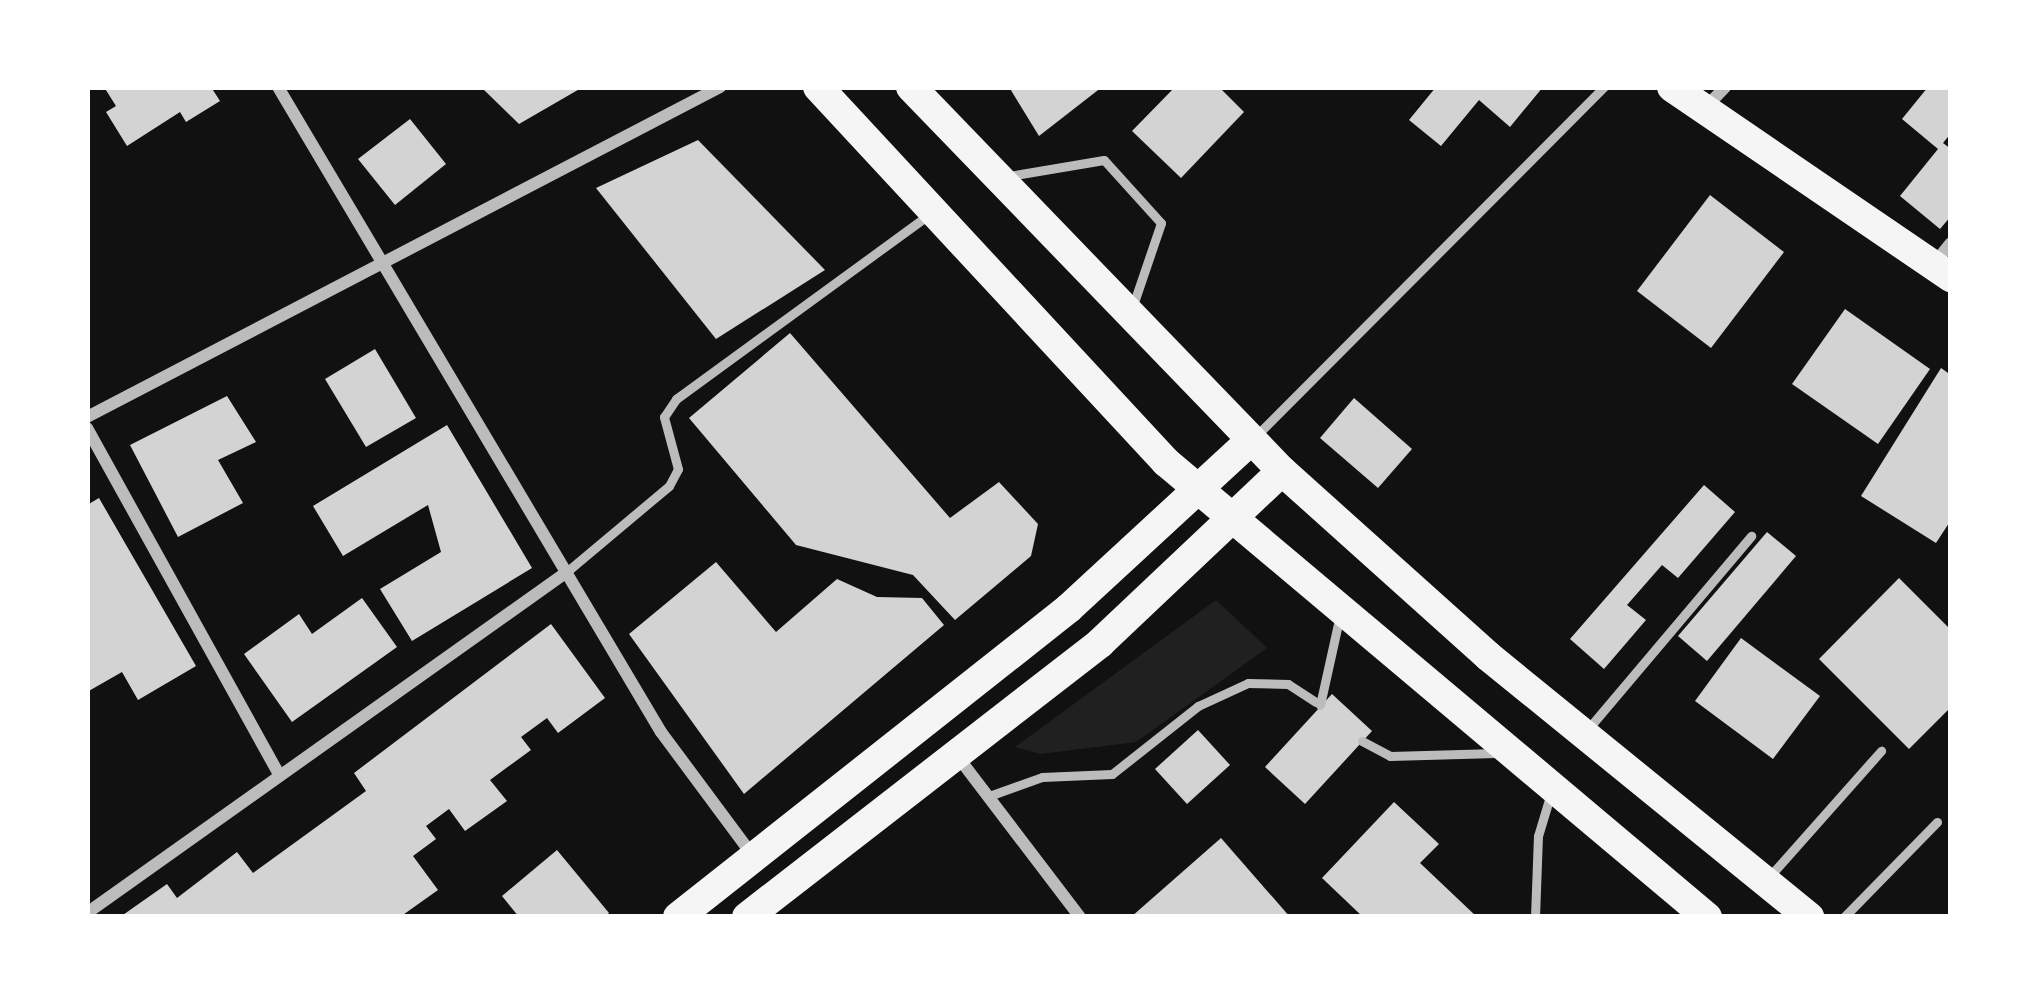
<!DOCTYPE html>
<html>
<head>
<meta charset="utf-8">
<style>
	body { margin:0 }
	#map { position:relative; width:2038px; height:1004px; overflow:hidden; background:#111; font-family:"Fira Sans Condensed",sans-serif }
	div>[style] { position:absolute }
	.green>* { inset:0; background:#202020 }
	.building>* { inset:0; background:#d3d3d3 }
	.service>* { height:9px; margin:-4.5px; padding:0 4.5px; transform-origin:4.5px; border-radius:4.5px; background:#bcbcbc }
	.minor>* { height:12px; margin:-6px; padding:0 6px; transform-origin:6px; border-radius:6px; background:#bcbcbc }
	.primary>* { height:30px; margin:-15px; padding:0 15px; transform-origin:15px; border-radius:15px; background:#f5f5f5 }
	.trunk>* { height:30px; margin:-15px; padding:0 15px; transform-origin:15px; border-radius:15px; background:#f5f5f5 }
	span { translate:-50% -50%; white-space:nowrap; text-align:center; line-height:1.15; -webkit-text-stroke:10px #fff; paint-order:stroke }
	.frame { position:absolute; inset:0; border:90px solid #fff; pointer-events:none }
</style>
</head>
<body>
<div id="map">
	<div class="green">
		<div style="clip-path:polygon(1216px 600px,1267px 648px,1136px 742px,1040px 754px,1015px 747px)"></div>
	</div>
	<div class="building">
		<div style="clip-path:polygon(104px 87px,211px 87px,220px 101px,186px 122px,180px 112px,127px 146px,106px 112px,116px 106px)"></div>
		<div style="clip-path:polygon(481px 87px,583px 87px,519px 124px)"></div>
		<div style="clip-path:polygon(1009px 87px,1102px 87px,1039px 136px)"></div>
		<div style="clip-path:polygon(1175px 87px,1219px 87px,1244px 112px,1181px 178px,1132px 131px)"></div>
		<div style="clip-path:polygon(1436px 87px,1543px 87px,1510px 127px,1479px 100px,1441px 146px,1409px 120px)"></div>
		<div style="clip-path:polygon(1928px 87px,1951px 87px,1951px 133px,1943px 143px,1951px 149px,1951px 216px,1940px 229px,1900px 196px,1938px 149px,1902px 119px)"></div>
		<div style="clip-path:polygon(410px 119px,446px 164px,395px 205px,358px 159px)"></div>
		<div style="clip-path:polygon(698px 140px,825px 270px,716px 339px,596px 188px)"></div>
		<div style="clip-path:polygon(1710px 195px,1784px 252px,1711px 348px,1637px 291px)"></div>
		<div style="clip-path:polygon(1845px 309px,1930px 369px,1878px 444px,1792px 384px)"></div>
		<div style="clip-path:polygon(790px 333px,950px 518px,999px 482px,1038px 524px,1031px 556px,955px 620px,913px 575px,796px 545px,689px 418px)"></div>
		<div style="clip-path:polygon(375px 349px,416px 418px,366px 447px,325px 379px)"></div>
		<div style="clip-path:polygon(1941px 368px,1951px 375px,1951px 520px,1936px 543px,1861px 496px)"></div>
		<div style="clip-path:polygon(227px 396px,256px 442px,218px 460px,243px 503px,178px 537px,130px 445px)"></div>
		<div style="clip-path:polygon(1354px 398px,1412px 449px,1378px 488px,1320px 438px)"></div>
		<div style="clip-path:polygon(447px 425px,532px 568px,412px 641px,380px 589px,441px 552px,428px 505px,343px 556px,313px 506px)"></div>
		<div style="clip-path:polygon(1704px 485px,1735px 512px,1678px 578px,1662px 565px,1627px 605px,1646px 620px,1604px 669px,1570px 639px)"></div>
		<div style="clip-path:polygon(99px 498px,196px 666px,138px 700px,122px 672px,87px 692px,87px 505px)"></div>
		<div style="clip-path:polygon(1767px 532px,1796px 556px,1707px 661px,1678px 636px)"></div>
		<div style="clip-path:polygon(716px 562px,776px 632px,837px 579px,877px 597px,922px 598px,944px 625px,744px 794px,629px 634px)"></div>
		<div style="clip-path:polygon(1899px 578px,1951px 630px,1951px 707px,1909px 749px,1819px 659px)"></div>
		<div style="clip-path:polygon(362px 598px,397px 647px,292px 722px,244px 654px,299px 614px,312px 634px)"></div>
		<div style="clip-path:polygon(551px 624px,605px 698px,558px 733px,547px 718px,521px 737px,531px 750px,490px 780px,507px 801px,465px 831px,449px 809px,426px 826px,436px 839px,413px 856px,438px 890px,400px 917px,120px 917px,167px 884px,177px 898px,237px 852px,253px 873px,366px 791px,354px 773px)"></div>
		<div style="clip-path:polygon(1741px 638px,1820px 696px,1773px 759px,1695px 701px)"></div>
		<div style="clip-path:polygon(1332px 694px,1372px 731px,1305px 804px,1265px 767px)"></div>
		<div style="clip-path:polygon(1198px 730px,1230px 765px,1187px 804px,1155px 769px)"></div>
		<div style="clip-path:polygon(1394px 802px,1439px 844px,1420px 863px,1477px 917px,1363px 917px,1322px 878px)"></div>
		<div style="clip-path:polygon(1221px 838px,1290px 917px,1131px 917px)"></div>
		<div style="clip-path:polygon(557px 850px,609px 913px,605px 917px,519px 917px,502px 896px)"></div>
	</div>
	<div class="service">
		<div style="left:1009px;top:176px;width:96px;rotate:-9.6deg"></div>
		<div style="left:1104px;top:160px;width:85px;rotate:47.9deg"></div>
		<div style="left:1161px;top:223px;width:90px;rotate:108.8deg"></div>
		<div style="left:1254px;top:438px;width:496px;rotate:-45.1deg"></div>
		<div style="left:564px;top:574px;width:137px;rotate:-40deg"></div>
		<div style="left:669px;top:486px;width:19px;rotate:-62deg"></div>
		<div style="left:678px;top:469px;width:54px;rotate:-105.1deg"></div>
		<div style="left:664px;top:417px;width:22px;rotate:-56deg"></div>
		<div style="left:676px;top:399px;width:314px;rotate:-36.1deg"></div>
		<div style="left:1320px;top:705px;width:88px;rotate:-77.5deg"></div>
		<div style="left:1588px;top:729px;width:253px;rotate:-49.8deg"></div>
		<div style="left:1362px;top:741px;width:32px;rotate:28deg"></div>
		<div style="left:1390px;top:756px;width:106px;rotate:-1.6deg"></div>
		<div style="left:989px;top:796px;width:56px;rotate:-19.7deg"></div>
		<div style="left:1042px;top:777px;width:70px;rotate:-2.5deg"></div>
		<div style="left:1112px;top:774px;width:110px;rotate:-38.3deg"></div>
		<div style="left:1198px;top:706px;width:55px;rotate:-24.7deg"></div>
		<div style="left:1248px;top:683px;width:40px;rotate:1.4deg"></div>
		<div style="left:1288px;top:684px;width:33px;rotate:33deg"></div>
		<div style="left:1769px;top:877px;width:169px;rotate:-48.4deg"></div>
		<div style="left:1535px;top:917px;width:81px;rotate:-87.9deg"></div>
		<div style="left:1538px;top:836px;width:45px;rotate:-73.2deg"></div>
		<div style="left:1844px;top:917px;width:133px;rotate:-45.6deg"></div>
	</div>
	<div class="minor">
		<div style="left:278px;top:87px;width:750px;rotate:59.3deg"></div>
		<div style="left:661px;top:732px;width:154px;rotate:53.4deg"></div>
		<div style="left:1705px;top:108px;width:29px;rotate:-46deg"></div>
		<div style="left:1933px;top:265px;width:28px;rotate:-51deg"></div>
		<div style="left:87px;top:417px;width:714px;rotate:-27.53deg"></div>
		<div style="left:87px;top:428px;width:394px;rotate:61deg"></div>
		<div style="left:958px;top:757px;width:201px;rotate:52.7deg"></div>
		<div style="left:87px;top:913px;width:585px;rotate:-35.4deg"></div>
	</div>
	<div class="primary">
		<div style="left:1672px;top:87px;width:338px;rotate:34.3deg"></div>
		<div style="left:678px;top:917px;width:498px;rotate:-38.3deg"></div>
		<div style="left:1069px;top:608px;width:246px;rotate:-42.7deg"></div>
		<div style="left:747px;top:917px;width:447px;rotate:-37.8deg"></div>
		<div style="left:1100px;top:643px;width:250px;rotate:-43.4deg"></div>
	</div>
	<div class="trunk">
		<div style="left:818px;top:87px;width:512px;rotate:47.14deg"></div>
		<div style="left:1166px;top:462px;width:707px;rotate:40.07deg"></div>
		<div style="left:911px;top:87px;width:534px;rotate:45.99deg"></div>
		<div style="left:1282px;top:471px;width:277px;rotate:41.9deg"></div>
		<div style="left:1488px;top:656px;width:414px;rotate:39.1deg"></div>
	</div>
	<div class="frame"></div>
</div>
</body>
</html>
